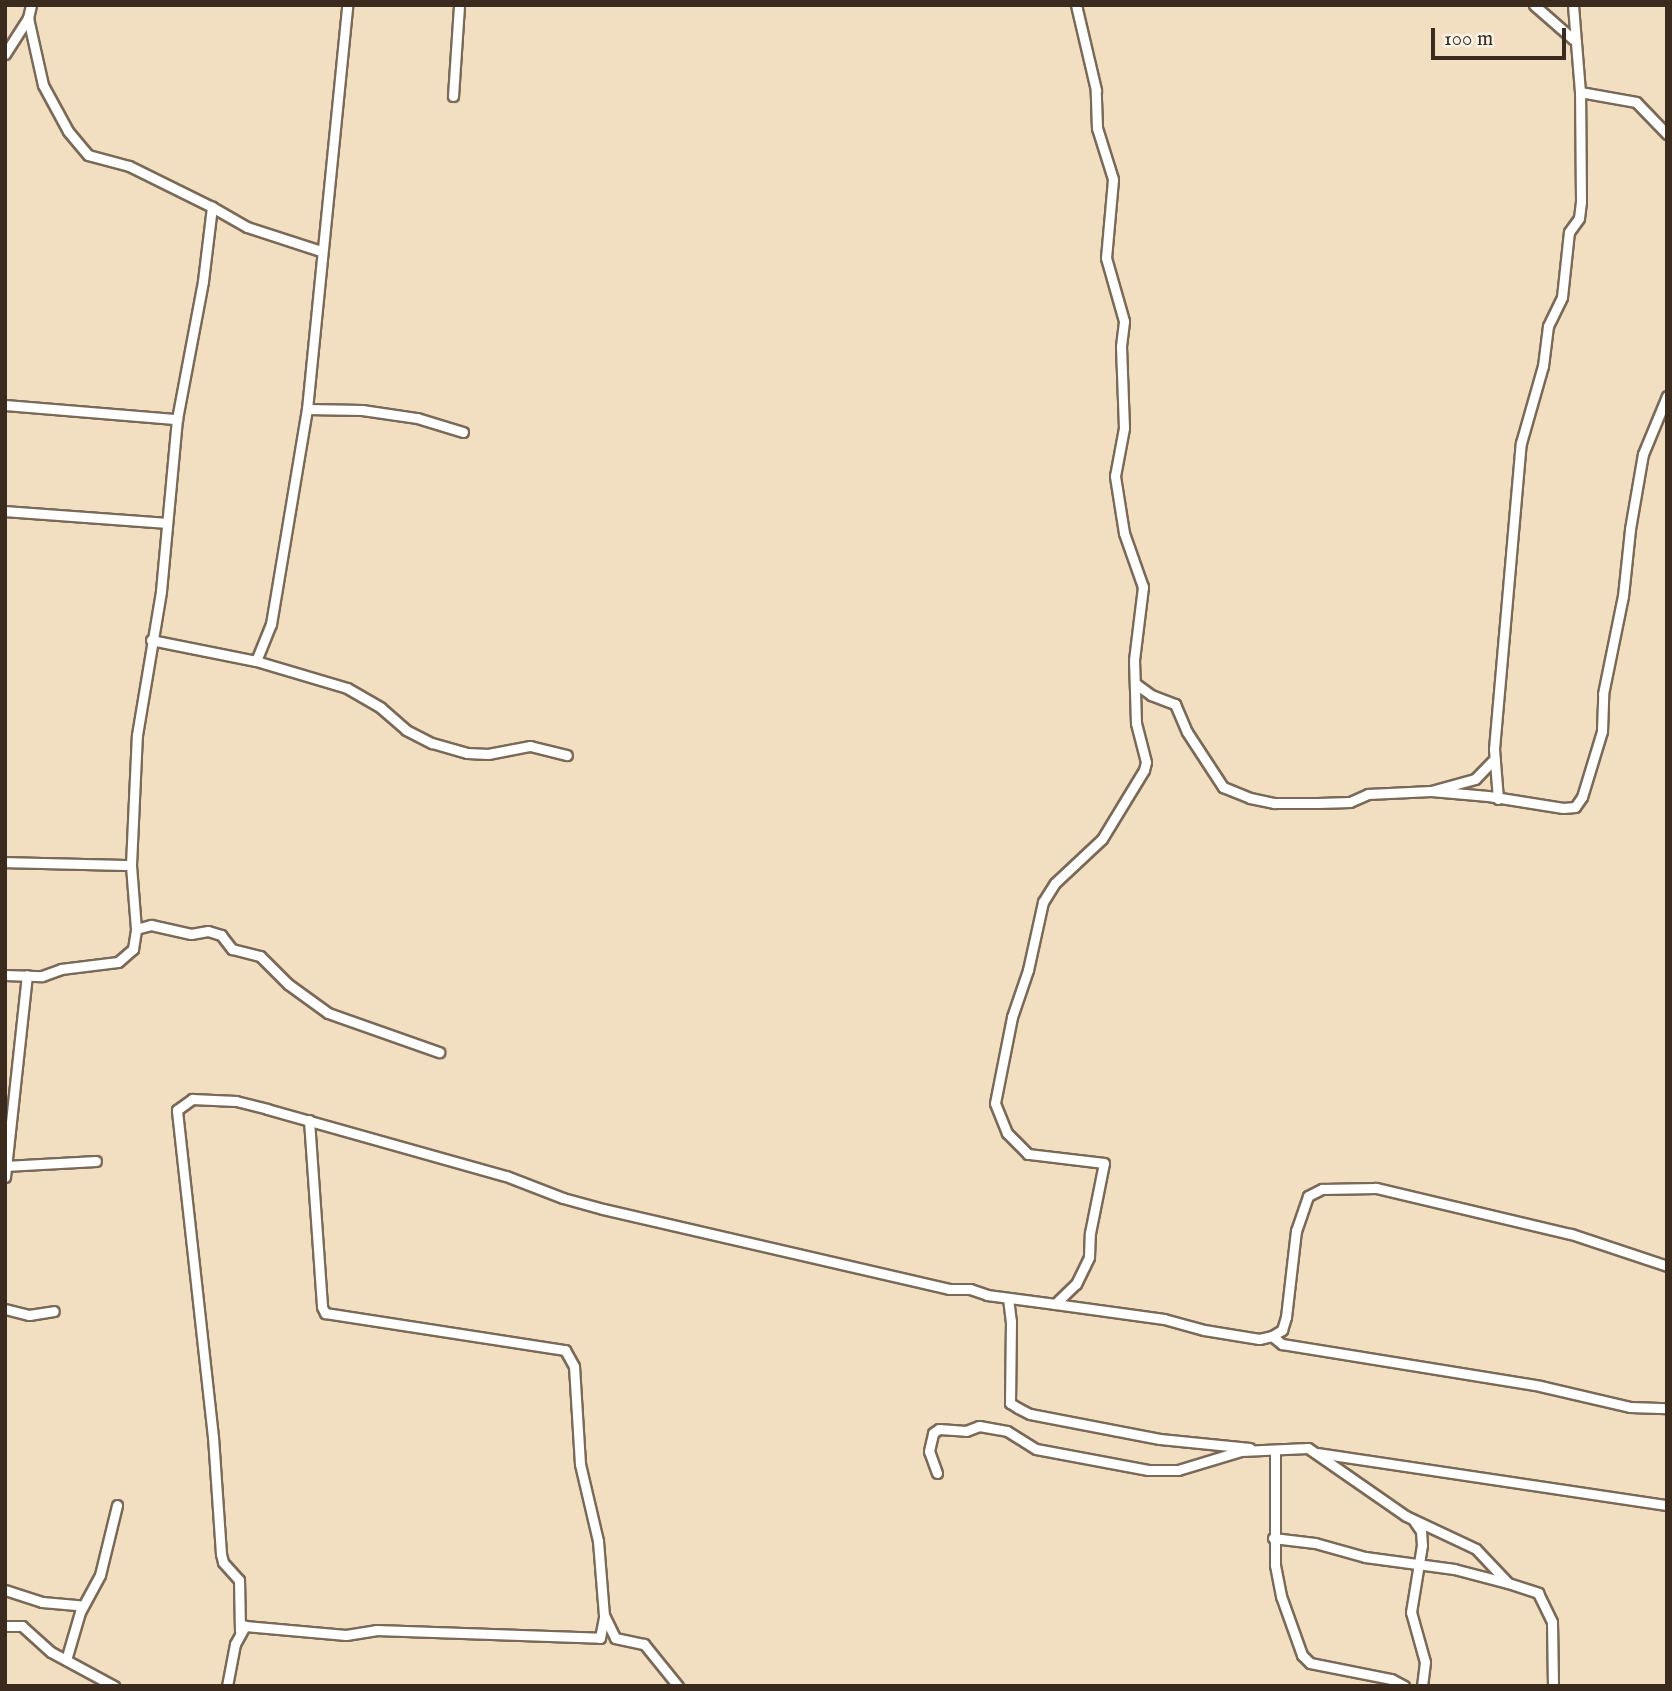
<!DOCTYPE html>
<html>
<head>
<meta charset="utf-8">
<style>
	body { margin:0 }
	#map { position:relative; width:1672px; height:1691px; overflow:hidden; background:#f2dec0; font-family:"IM FELL English",serif }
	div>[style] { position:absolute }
	.roads { filter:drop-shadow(2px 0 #7b6957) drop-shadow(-2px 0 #7b6957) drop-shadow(0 2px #7b6957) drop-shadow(0 -2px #7b6957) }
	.minor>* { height:9px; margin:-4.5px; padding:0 4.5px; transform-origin:4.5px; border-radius:4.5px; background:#fff }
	span { translate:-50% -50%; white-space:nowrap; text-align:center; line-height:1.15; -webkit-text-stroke:5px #f7f3e8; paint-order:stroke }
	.frame { position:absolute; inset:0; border:7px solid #3b2a1e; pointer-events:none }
	.scale { position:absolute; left:1431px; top:28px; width:135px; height:32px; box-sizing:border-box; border:4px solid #3b2a1e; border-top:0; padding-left:9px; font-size:21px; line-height:24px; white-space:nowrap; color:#3b2a1e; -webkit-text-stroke:5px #f7f3e8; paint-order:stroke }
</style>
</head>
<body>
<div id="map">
	<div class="roads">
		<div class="minor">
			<div style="left:1534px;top:5px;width:53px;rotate:41.2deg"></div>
			<div style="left:5px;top:54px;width:43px;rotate:-57.4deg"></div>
			<div style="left:1580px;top:92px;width:57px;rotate:10.1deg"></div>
			<div style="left:1636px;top:102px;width:45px;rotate:45.9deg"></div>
			<div style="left:453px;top:96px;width:91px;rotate:-86.2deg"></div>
			<div style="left:212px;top:207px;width:40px;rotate:29.7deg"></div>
			<div style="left:247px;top:227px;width:78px;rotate:18deg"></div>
			<div style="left:5px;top:405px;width:173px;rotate:4.7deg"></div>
			<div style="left:307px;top:409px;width:55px;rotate:1deg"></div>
			<div style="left:362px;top:410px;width:56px;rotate:8.3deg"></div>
			<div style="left:417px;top:418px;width:48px;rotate:16.9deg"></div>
			<div style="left:5px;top:511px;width:162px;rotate:4.2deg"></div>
			<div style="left:151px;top:640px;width:107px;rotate:11.3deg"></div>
			<div style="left:256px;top:661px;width:95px;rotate:16.5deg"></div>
			<div style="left:347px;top:688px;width:39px;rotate:30deg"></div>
			<div style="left:381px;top:708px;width:33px;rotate:41deg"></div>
			<div style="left:406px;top:730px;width:29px;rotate:27deg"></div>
			<div style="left:432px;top:743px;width:36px;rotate:16deg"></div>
			<div style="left:467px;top:753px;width:21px;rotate:3deg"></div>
			<div style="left:488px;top:754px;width:43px;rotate:-10.8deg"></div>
			<div style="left:530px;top:746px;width:38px;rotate:14deg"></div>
			<div style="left:256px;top:661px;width:40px;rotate:-68deg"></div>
			<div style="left:271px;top:624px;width:218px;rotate:-80.5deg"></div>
			<div style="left:307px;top:409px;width:406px;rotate:-84.3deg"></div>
			<div style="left:1136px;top:684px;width:19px;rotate:36deg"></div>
			<div style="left:1151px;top:695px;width:26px;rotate:21deg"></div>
			<div style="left:1175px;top:704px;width:30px;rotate:67deg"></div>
			<div style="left:1187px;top:732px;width:66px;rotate:56.8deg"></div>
			<div style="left:1223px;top:787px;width:29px;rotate:22deg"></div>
			<div style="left:1250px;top:798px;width:25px;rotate:12deg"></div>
			<div style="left:1274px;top:803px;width:44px"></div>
			<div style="left:1318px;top:803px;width:32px;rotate:-2deg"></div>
			<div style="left:1350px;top:802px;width:20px;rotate:-24deg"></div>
			<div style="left:1368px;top:794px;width:63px;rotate:-2.7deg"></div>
			<div style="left:1431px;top:791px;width:46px;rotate:-15.3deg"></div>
			<div style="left:1475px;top:779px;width:28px;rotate:-46deg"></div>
			<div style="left:1431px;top:791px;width:57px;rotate:5deg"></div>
			<div style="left:1488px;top:796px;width:76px;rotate:9.1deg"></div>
			<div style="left:1563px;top:808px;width:12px;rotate:-5deg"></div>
			<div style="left:1575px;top:807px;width:12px;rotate:-55deg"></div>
			<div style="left:1582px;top:797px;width:69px;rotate:-73.1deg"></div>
			<div style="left:1602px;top:731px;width:37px;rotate:-88deg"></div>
			<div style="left:1603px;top:694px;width:100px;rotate:-78.5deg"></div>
			<div style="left:1623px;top:596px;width:67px;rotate:-84deg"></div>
			<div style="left:1630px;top:529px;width:76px;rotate:-80.2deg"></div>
			<div style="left:1643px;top:454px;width:63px;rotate:-67.5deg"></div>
			<div style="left:1498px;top:799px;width:50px;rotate:-94.6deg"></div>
			<div style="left:1494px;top:749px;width:307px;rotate:-85deg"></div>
			<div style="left:1521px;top:443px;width:80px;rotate:-74.1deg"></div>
			<div style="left:1543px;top:366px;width:40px;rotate:-82.9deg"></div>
			<div style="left:1548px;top:326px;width:32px;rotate:-64deg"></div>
			<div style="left:1562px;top:297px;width:65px;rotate:-83.9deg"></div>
			<div style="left:1569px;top:232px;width:17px;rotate:-54deg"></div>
			<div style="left:1579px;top:218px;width:17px;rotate:-83deg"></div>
			<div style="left:1581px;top:201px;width:109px;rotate:-90.5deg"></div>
			<div style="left:1580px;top:92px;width:87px;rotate:-94.6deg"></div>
			<div style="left:5px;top:862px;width:126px;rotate:1.4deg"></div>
			<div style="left:136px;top:929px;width:16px;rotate:-15deg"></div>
			<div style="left:151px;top:925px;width:41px;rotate:12.7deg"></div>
			<div style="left:191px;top:934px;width:17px;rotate:-10deg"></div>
			<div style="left:208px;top:931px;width:14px;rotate:17deg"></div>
			<div style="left:221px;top:935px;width:18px;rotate:52deg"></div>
			<div style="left:232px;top:949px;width:29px;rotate:14deg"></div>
			<div style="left:260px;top:956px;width:40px;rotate:45deg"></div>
			<div style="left:288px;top:984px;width:49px;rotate:35.9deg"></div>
			<div style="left:328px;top:1013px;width:118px;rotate:19.4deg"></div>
			<div style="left:5px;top:975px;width:37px;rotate:2deg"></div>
			<div style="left:42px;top:976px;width:20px;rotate:-20deg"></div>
			<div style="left:61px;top:969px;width:57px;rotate:-7deg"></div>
			<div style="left:118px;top:962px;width:20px;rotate:-41deg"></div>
			<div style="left:133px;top:949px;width:20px;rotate:-81deg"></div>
			<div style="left:136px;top:929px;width:64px;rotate:-94.5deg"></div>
			<div style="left:131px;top:865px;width:130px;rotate:-87.4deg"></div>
			<div style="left:137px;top:735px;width:146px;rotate:-80.5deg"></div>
			<div style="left:161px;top:591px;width:173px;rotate:-84.7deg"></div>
			<div style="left:177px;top:419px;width:140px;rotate:-79.3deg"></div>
			<div style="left:203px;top:281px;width:75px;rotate:-83.1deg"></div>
			<div style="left:212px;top:207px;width:93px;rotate:-153.7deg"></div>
			<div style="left:129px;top:166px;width:42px;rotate:-165deg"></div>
			<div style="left:88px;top:155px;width:31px;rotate:-130deg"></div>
			<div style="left:68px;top:131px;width:52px;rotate:-118.5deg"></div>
			<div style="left:43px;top:85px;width:69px;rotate:-102.6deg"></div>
			<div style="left:28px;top:18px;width:13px;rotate:-77deg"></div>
			<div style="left:309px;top:1120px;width:187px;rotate:86deg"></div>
			<div style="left:322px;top:1307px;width:7px;rotate:63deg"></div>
			<div style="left:325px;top:1313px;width:243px;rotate:8.8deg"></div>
			<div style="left:565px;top:1350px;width:18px;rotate:61deg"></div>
			<div style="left:574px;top:1366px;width:98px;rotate:86.5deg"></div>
			<div style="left:580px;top:1464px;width:79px;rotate:76.8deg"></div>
			<div style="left:598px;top:1541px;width:74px;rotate:85.4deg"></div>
			<div style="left:604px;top:1615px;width:25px;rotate:64deg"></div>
			<div style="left:615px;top:1638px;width:30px;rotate:12deg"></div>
			<div style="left:644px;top:1644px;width:54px;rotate:51deg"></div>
			<div style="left:5px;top:1166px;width:91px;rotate:-3.1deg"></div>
			<div style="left:5px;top:1177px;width:203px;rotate:-83.8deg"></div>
			<div style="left:1008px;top:1298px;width:23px;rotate:83deg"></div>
			<div style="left:1011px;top:1321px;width:82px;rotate:90.7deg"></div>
			<div style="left:1010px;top:1403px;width:9px;rotate:32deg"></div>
			<div style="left:1018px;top:1408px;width:13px;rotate:27deg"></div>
			<div style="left:1030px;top:1414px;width:132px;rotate:10.9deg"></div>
			<div style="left:1160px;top:1439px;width:90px;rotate:5.7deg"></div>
			<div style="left:1055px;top:1304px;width:110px;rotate:7.8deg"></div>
			<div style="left:1164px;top:1319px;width:41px;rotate:15.4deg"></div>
			<div style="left:1204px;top:1330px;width:56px;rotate:9.3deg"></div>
			<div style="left:1259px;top:1339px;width:13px;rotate:-13deg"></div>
			<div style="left:1272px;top:1336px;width:12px;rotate:-31deg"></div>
			<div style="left:1282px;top:1330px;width:14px;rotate:-73deg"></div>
			<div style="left:1286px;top:1317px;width:87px;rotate:-83.4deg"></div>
			<div style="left:1296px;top:1231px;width:37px;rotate:-71deg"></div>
			<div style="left:1308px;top:1196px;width:16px;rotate:-27deg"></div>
			<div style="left:1322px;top:1189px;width:54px;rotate:-1.1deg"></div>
			<div style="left:1376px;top:1188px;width:200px;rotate:13.3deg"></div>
			<div style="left:1571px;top:1234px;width:101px;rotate:18.4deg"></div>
			<div style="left:5px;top:1309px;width:25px;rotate:14deg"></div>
			<div style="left:29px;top:1315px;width:25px;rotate:-9deg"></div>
			<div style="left:1272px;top:1336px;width:13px;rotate:39deg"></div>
			<div style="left:1282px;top:1344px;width:261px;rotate:9.2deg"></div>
			<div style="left:1540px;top:1386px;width:92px;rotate:13.1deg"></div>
			<div style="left:1630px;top:1407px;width:37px;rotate:2deg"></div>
			<div style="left:1275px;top:1450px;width:115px;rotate:90deg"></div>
			<div style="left:1275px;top:1565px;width:32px;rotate:79deg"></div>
			<div style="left:1281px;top:1596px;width:63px;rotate:70.4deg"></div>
			<div style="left:1302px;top:1655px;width:11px;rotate:45deg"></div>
			<div style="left:1310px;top:1663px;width:83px;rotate:11.2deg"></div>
			<div style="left:1391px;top:1679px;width:15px;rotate:28deg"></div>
			<div style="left:1318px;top:1453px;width:353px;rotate:8.5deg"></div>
			<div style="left:937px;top:1473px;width:23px;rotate:-110deg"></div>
			<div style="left:929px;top:1451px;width:18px;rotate:-77deg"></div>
			<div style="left:933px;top:1433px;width:7px;rotate:-34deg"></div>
			<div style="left:939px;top:1429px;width:27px;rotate:4deg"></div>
			<div style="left:966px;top:1431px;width:14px;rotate:-21deg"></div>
			<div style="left:979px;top:1426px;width:28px;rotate:10deg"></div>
			<div style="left:1007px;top:1431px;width:34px;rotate:32deg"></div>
			<div style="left:1036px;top:1449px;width:114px;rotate:10.6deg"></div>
			<div style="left:1148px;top:1470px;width:30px"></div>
			<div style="left:1178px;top:1470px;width:66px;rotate:-16.8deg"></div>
			<div style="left:1241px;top:1451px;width:67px;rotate:-2.6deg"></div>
			<div style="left:1308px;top:1448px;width:119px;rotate:34.8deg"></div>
			<div style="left:1406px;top:1516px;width:77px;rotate:25.2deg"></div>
			<div style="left:1476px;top:1549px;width:47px;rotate:46.7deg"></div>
			<div style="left:1508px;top:1583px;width:32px;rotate:18deg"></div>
			<div style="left:1538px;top:1593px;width:32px;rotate:64deg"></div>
			<div style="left:1552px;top:1622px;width:64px;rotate:89.1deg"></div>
			<div style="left:1414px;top:1521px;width:12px;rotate:55deg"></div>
			<div style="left:1421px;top:1531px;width:14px;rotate:86deg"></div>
			<div style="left:1422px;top:1545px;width:68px;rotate:99.3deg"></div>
			<div style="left:1411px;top:1612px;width:52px;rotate:74.4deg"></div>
			<div style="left:1425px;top:1662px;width:24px;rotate:97deg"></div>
			<div style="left:1273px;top:1538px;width:42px;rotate:6.8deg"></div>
			<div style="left:1315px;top:1543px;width:52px;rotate:15.6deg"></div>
			<div style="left:1365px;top:1557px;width:90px;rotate:7.7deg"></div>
			<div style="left:1454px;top:1569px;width:56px;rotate:14.5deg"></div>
			<div style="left:5px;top:1590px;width:39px;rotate:18deg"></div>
			<div style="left:42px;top:1602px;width:37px;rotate:5deg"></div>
			<div style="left:5px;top:1626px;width:17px"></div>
			<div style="left:22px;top:1626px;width:39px;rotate:42deg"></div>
			<div style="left:51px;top:1652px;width:72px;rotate:28.4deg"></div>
			<div style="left:240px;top:1631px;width:51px;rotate:-91.1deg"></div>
			<div style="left:239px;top:1580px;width:24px;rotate:-132deg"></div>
			<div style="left:223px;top:1562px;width:8px;rotate:-104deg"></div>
			<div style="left:221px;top:1554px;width:117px;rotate:-93.9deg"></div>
			<div style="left:213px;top:1437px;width:329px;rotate:-96.3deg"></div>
			<div style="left:177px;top:1110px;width:19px;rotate:-36deg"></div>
			<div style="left:192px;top:1099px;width:44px;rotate:2.6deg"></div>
			<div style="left:236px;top:1101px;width:32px;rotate:14deg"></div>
			<div style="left:267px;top:1109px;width:248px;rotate:15.7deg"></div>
			<div style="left:506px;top:1176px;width:61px;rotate:21.1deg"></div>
			<div style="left:563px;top:1198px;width:41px;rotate:15.4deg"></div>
			<div style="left:603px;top:1209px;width:355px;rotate:13deg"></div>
			<div style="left:949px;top:1289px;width:21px"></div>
			<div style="left:970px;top:1289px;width:18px;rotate:19deg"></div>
			<div style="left:987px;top:1295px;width:69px;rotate:7.5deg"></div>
			<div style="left:1055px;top:1304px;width:29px;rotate:-44deg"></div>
			<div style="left:1076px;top:1284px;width:30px;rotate:-64deg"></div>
			<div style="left:1089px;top:1257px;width:24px;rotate:-88deg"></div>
			<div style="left:1090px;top:1233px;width:71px;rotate:-78.7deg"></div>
			<div style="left:1104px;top:1163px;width:77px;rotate:-173.2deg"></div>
			<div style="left:1028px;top:1154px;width:30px;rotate:-135deg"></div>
			<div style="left:1007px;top:1133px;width:32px;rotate:-112deg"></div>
			<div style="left:995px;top:1103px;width:88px;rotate:-78.8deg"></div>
			<div style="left:1012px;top:1017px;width:50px;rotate:-71.2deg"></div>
			<div style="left:1028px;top:970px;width:70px;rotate:-77.6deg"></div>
			<div style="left:1043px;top:902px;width:22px;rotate:-58deg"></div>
			<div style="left:1055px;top:883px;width:64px;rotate:-43.1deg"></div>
			<div style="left:1102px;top:839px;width:81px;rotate:-58.7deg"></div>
			<div style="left:1144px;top:770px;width:8px;rotate:-76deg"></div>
			<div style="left:1146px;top:762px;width:40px;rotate:-104.4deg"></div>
			<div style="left:1136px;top:723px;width:63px;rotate:-91.8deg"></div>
			<div style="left:1134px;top:660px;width:74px;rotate:-83deg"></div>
			<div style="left:1143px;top:587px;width:57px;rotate:-109.4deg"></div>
			<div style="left:1124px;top:533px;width:58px;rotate:-99deg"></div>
			<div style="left:1115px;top:476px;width:49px;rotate:-79.4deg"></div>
			<div style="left:1124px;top:428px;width:82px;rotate:-92.1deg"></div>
			<div style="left:1121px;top:346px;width:25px;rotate:-83deg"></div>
			<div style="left:1124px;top:321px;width:66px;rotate:-105.9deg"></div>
			<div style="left:1106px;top:258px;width:79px;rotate:-84.9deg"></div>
			<div style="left:1113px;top:179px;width:53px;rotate:-107.4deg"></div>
			<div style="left:1097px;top:128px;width:38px;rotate:-92deg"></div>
			<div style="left:1096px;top:90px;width:87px;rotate:-103.2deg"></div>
			<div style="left:66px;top:1660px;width:50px;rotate:-73.7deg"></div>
			<div style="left:80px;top:1612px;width:42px;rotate:-61.6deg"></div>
			<div style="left:100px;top:1575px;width:72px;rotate:-76.3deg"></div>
			<div style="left:227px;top:1686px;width:43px;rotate:-79.2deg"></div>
			<div style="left:235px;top:1644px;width:21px;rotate:-61deg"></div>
			<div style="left:245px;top:1626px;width:101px;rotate:5.1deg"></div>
			<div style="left:346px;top:1635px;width:30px;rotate:-9deg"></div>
			<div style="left:376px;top:1630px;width:224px;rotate:2deg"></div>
			<div style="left:600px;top:1638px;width:21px;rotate:-79deg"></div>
		</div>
	</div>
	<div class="frame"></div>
	<div class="scale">100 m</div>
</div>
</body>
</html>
